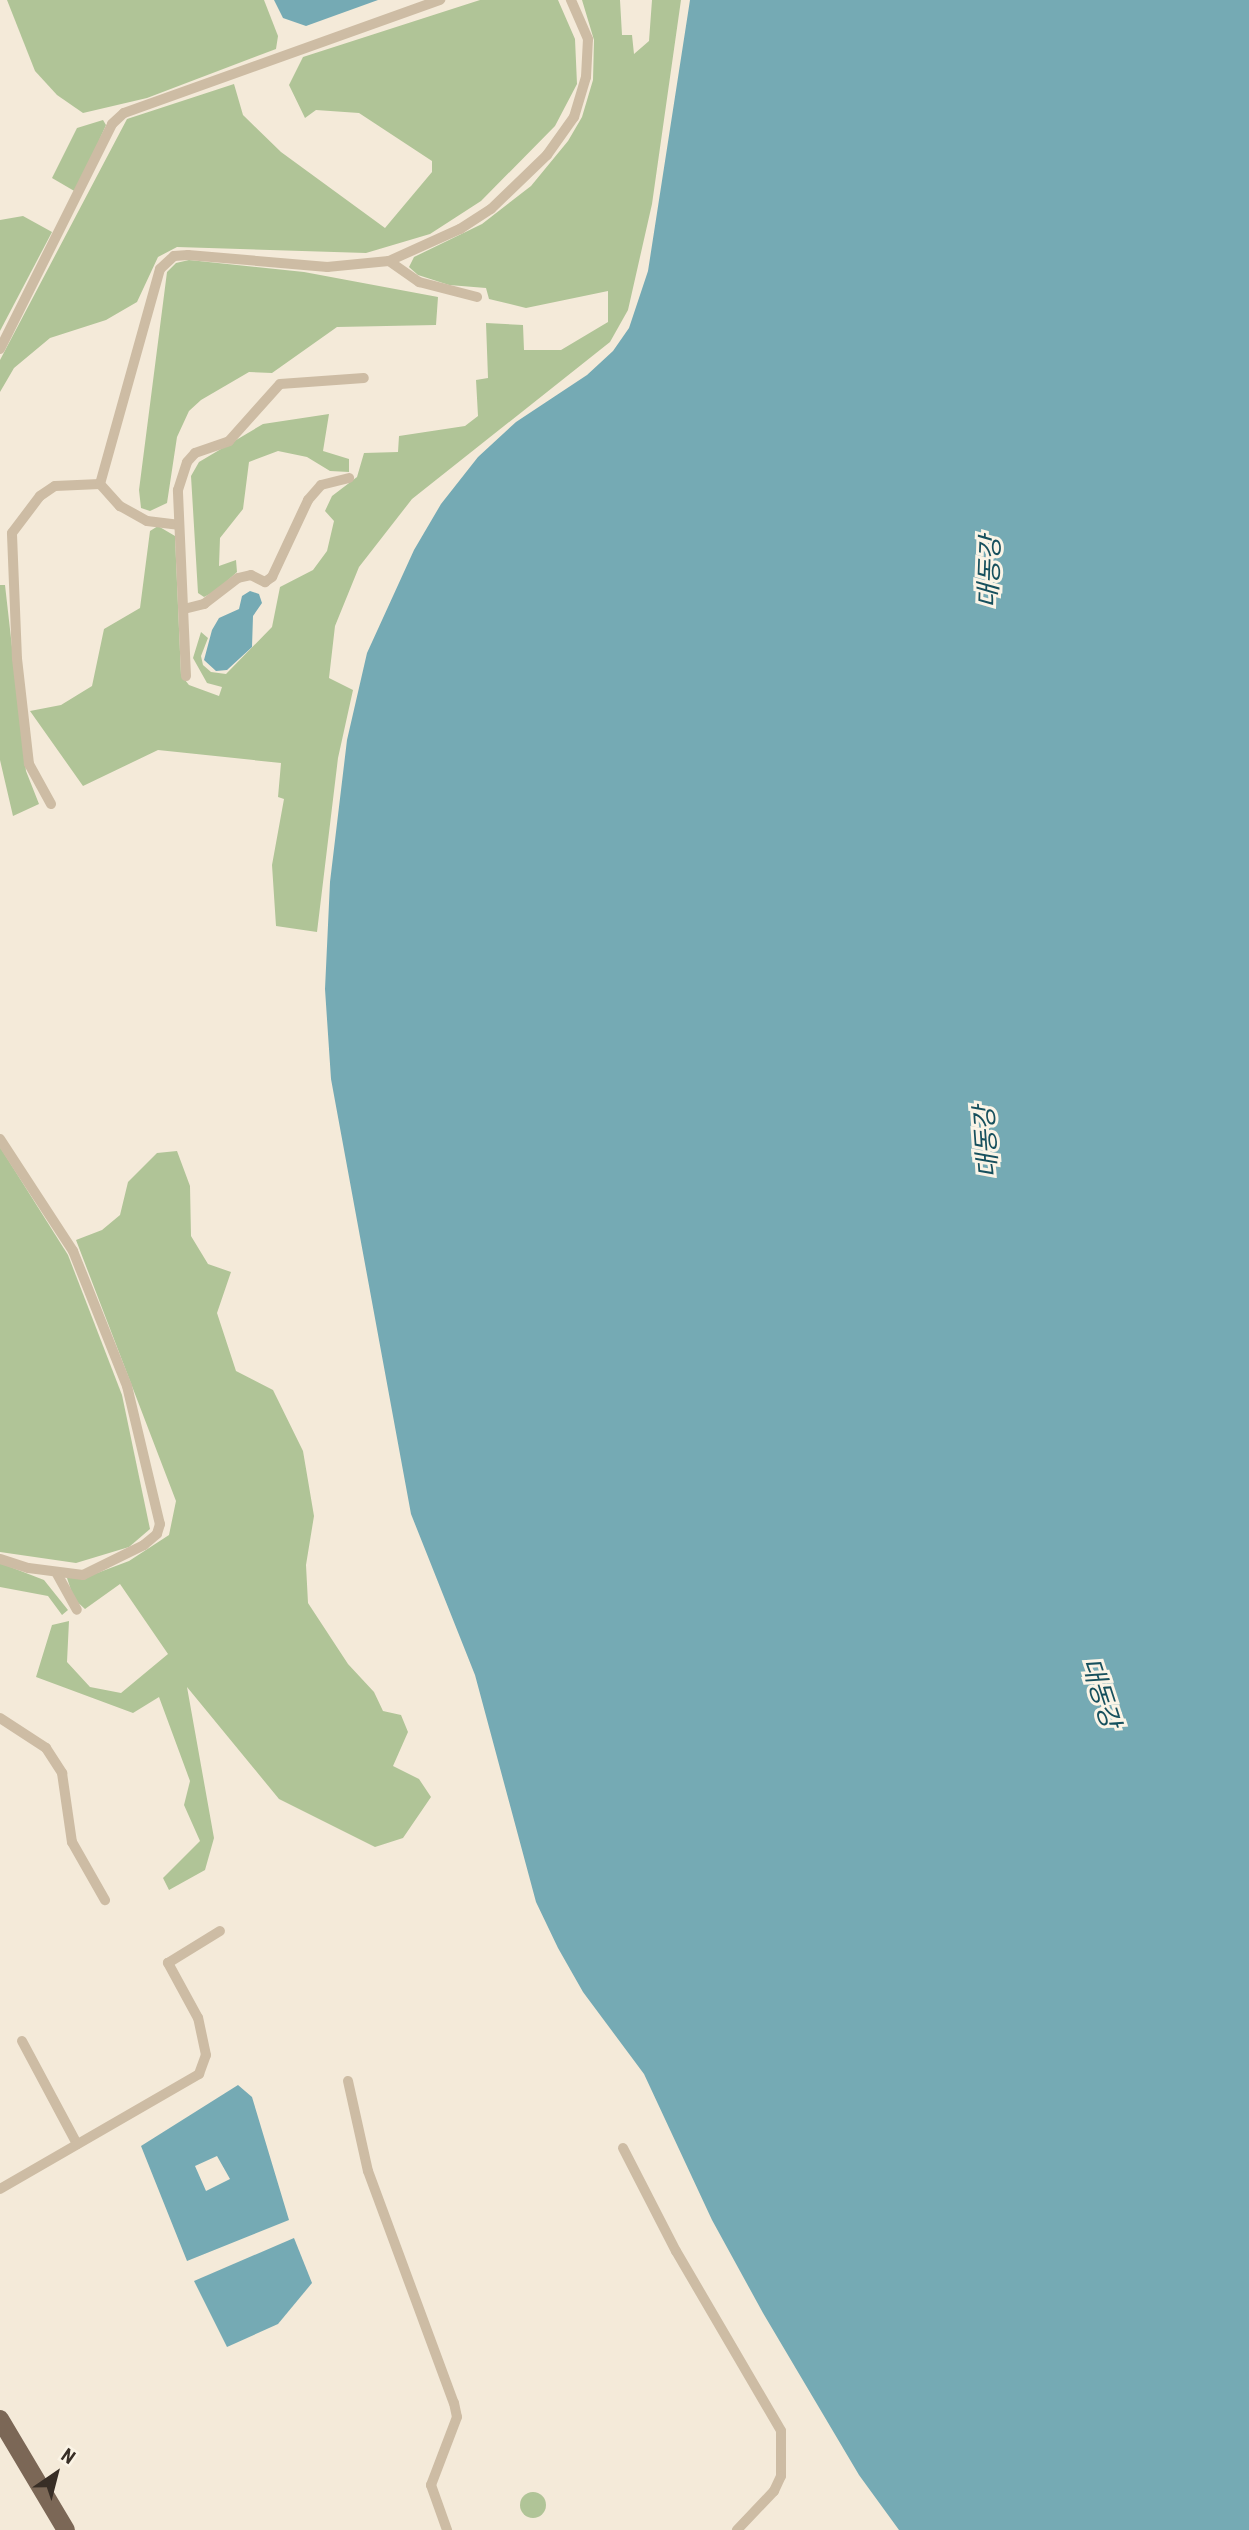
<!DOCTYPE html>
<html>
<head>
<meta charset="utf-8">
<style>
	body { margin:0 }
	#map { position:relative; width:1249px; height:2530px; overflow:hidden; background:#f4ead9; font-family:"Roboto Condensed","Noto Sans KR",sans-serif }
	div>[style] { position:absolute }
	.green>* { inset:0; background:#b0c497 }
	.round { border-radius:50% }
	.water>* { inset:0; background:#75aab4 }
	.street>* { height:10px; margin:-5px; padding:0 5px; transform-origin:5px; border-radius:5px; background:#cdbca4 }
	.primary>* { height:18px; margin:-9px; padding:0 9px; transform-origin:9px; border-radius:9px; background:#7b6756 }
	span { translate:-50% -50%; white-space:nowrap; text-align:center; line-height:1.15; -webkit-text-stroke:6px #fbf4e6; paint-order:stroke }
	.water-label { font-size:26px; color:#17505d; font-style:italic }
	.north { position:absolute; left:21px; top:2439px; width:70px; height:70px; -webkit-text-stroke:5px #fbf4e6; paint-order:stroke; rotate:35deg; font-size:19px; font-weight:700; line-height:28px; text-align:center; color:#382e26 }
	.north::after { content:''; display:block; margin:auto; width:24px; height:32px; background:#382e26; clip-path:polygon(50% 0,100% 100%,50% 72%,0 100%) }
</style>
</head>
<body>
<div id="map">
	<div class="green">
		<div style="clip-path:polygon(7px 0,264px 0,278px 36px,276px 49px,147px 98px,83px 113px,57px 95px,35px 71px)"></div>
		<div style="clip-path:polygon(480px 0,558px 0,575px 39px,577px 84px,555px 126px,481px 201px,430px 234px,366px 253px,177px 247px,158px 257px,137px 302px,106px 320px,50px 338px,14px 368px,0 392px,0 360px,127px 119px,234px 84px,243px 115px,281px 152px,385px 228px,432px 172px,432px 161px,359px 113px,316px 110px,305px 118px,289px 85px,303px 57px)"></div>
		<div style="clip-path:polygon(582px 0,620px 0,622px 35px,632px 35px,634px 54px,649px 41px,652px 0,681px 0,652px 204px,628px 310px,610px 342px,412px 499px,359px 567px,335px 626px,329px 678px,353px 690px,338px 758px,317px 932px,276px 926px,272px 865px,284px 799px,278px 797px,281px 763px,158px 750px,83px 786px,30px 711px,61px 705px,92px 686px,104px 629px,140px 608px,150px 531px,158px 526px,175px 536px,181px 675px,189px 685px,219px 696px,222px 687px,207px 683px,193px 658px,201px 632px,208px 638px,201px 656px,203px 665px,211px 672px,226px 674px,272px 627px,280px 587px,313px 570px,327px 551px,334px 521px,325px 511px,332px 496px,357px 477px,364px 453px,398px 452px,399px 436px,465px 426px,478px 416px,476px 380px,488px 378px,486px 323px,523px 325px,524px 350px,561px 350px,608px 322px,608px 291px,526px 308px,489px 299px,486px 288px,449px 285px,418px 275px,409px 267px,414px 257px,482px 224px,531px 186px,568px 141px,582px 117px,593px 80px,594px 40px)"></div>
		<div style="clip-path:polygon(103px 120px,106px 125px,76px 192px,52px 178px,77px 128px)"></div>
		<div style="clip-path:polygon(23px 216px,52px 232px,0 331px,0 220px)"></div>
		<div style="clip-path:polygon(189px 260px,304px 272px,438px 297px,436px 325px,337px 327px,272px 373px,249px 372px,201px 400px,189px 411px,177px 437px,167px 503px,150px 511px,141px 508px,139px 490px,167px 272px,176px 263px)"></div>
		<div style="clip-path:polygon(329px 414px,323px 451px,349px 459px,349px 472px,330px 471px,307px 457px,278px 451px,249px 462px,243px 509px,220px 538px,219px 566px,236px 560px,237px 572px,216px 591px,204px 597px,198px 593px,191px 476px,199px 462px,263px 424px)"></div>
		<div style="clip-path:polygon(0 585px,5px 585px,26px 771px,39px 804px,13px 816px,0 760px)"></div>
		<div style="clip-path:polygon(0 1147px,68px 1255px,122px 1395px,150px 1529px,129px 1547px,76px 1563px,0 1552px)"></div>
		<div style="clip-path:polygon(177px 1151px,190px 1186px,191px 1236px,208px 1264px,231px 1272px,217px 1313px,236px 1371px,273px 1390px,303px 1451px,314px 1516px,306px 1565px,308px 1603px,348px 1664px,374px 1692px,383px 1711px,401px 1715px,408px 1732px,393px 1766px,419px 1779px,431px 1797px,403px 1838px,375px 1847px,279px 1799px,187px 1687px,214px 1838px,205px 1870px,169px 1890px,163px 1878px,200px 1841px,184px 1805px,190px 1781px,159px 1697px,133px 1713px,36px 1677px,52px 1625px,69px 1621px,67px 1662px,90px 1687px,121px 1693px,168px 1654px,120px 1584px,85px 1609px,74px 1599px,67px 1578px,84px 1578px,129px 1561px,169px 1535px,176px 1501px,76px 1240px,102px 1230px,120px 1215px,128px 1182px,157px 1153px)"></div>
		<div style="clip-path:polygon(0 1563px,44px 1580px,68px 1610px,62px 1615px,48px 1596px,0 1587px)"></div>
		<div class="round" style="left:520px;top:2492px;width:26px;height:26px"></div>
	</div>
	<div class="water">
		<div style="clip-path:polygon(274px 0,378px 0,306px 26px,283px 18px)"></div>
		<div style="clip-path:polygon(690px 0,1249px 0,1249px 2530px,899px 2530px,859px 2475px,763px 2313px,712px 2220px,644px 2074px,583px 1992px,558px 1948px,536px 1902px,475px 1675px,411px 1514px,331px 1079px,325px 989px,330px 882px,347px 740px,367px 653px,414px 550px,441px 504px,478px 457px,516px 422px,587px 375px,613px 351px,629px 328px,648px 271px)"></div>
		<div style="clip-path:polygon(250px 591px,259px 594px,262px 603px,253px 616px,252px 647px,227px 670px,216px 671px,204px 660px,212px 630px,219px 618px,239px 609px,242px 596px)"></div>
		<div style="clip-path:polygon(evenodd,238px 2085px,252px 2097px,289px 2220px,187px 2261px,141px 2146px,238px 2085px,217px 2156px,230px 2179px,206px 2191px,195px 2166px,217px 2156px)"></div>
		<div style="clip-path:polygon(294px 2238px,312px 2283px,278px 2324px,227px 2347px,194px 2281px)"></div>
	</div>
	<div class="street">
		<div style="left:389px;top:261px;width:37px;rotate:35deg"></div>
		<div style="left:419px;top:282px;width:60px;rotate:14.5deg"></div>
		<div style="left:0;top:349px;width:251px;rotate:-63.5deg"></div>
		<div style="left:112px;top:124px;width:16px;rotate:-43deg"></div>
		<div style="left:124px;top:113px;width:336px;rotate:-19.7deg"></div>
		<div style="left:100px;top:484px;width:30px;rotate:48deg"></div>
		<div style="left:120px;top:506px;width:31px;rotate:29deg"></div>
		<div style="left:147px;top:521px;width:31px;rotate:7deg"></div>
		<div style="left:184px;top:609px;width:21px;rotate:-14deg"></div>
		<div style="left:204px;top:604px;width:43px;rotate:-37.4deg"></div>
		<div style="left:238px;top:578px;width:13px;rotate:-13deg"></div>
		<div style="left:251px;top:575px;width:16px;rotate:27deg"></div>
		<div style="left:265px;top:582px;width:9px;rotate:-36deg"></div>
		<div style="left:272px;top:577px;width:85px;rotate:-64.9deg"></div>
		<div style="left:308px;top:500px;width:20px;rotate:-49deg"></div>
		<div style="left:321px;top:485px;width:29px;rotate:-14deg"></div>
		<div style="left:186px;top:676px;width:186px;rotate:-92.5deg"></div>
		<div style="left:178px;top:490px;width:29px;rotate:-72deg"></div>
		<div style="left:187px;top:462px;width:12px;rotate:-48deg"></div>
		<div style="left:195px;top:453px;width:36px;rotate:-19deg"></div>
		<div style="left:229px;top:441px;width:76px;rotate:-48.2deg"></div>
		<div style="left:280px;top:384px;width:84px;rotate:-4.1deg"></div>
		<div style="left:51px;top:804px;width:46px;rotate:-118.8deg"></div>
		<div style="left:29px;top:764px;width:106px;rotate:-96.5deg"></div>
		<div style="left:17px;top:659px;width:126px;rotate:-92.3deg"></div>
		<div style="left:12px;top:533px;width:46px;rotate:-52.9deg"></div>
		<div style="left:40px;top:496px;width:18px;rotate:-34deg"></div>
		<div style="left:55px;top:486px;width:45px;rotate:-2.5deg"></div>
		<div style="left:100px;top:484px;width:223px;rotate:-74.4deg"></div>
		<div style="left:160px;top:269px;width:19px;rotate:-43deg"></div>
		<div style="left:174px;top:256px;width:14px;rotate:-4deg"></div>
		<div style="left:188px;top:255px;width:140px;rotate:4.9deg"></div>
		<div style="left:327px;top:267px;width:62px;rotate:-5.5deg"></div>
		<div style="left:389px;top:261px;width:78px;rotate:-24.3deg"></div>
		<div style="left:460px;top:229px;width:37px;rotate:-33deg"></div>
		<div style="left:491px;top:209px;width:78px;rotate:-44deg"></div>
		<div style="left:547px;top:155px;width:47px;rotate:-54.6deg"></div>
		<div style="left:574px;top:117px;width:42px;rotate:-73.3deg"></div>
		<div style="left:586px;top:77px;width:38px;rotate:-87deg"></div>
		<div style="left:588px;top:39px;width:43px;rotate:-113.6deg"></div>
		<div style="left:0;top:1139px;width:134px;rotate:56.9deg"></div>
		<div style="left:73px;top:1251px;width:145px;rotate:68.2deg"></div>
		<div style="left:127px;top:1386px;width:142px;rotate:76.6deg"></div>
		<div style="left:160px;top:1524px;width:10px;rotate:107deg"></div>
		<div style="left:157px;top:1534px;width:17px;rotate:140deg"></div>
		<div style="left:144px;top:1545px;width:68px;rotate:153.8deg"></div>
		<div style="left:83px;top:1575px;width:55px;rotate:-172.7deg"></div>
		<div style="left:28px;top:1568px;width:29px;rotate:-162deg"></div>
		<div style="left:56px;top:1572px;width:43px;rotate:61.1deg"></div>
		<div style="left:0;top:1718px;width:55px;rotate:33.1deg"></div>
		<div style="left:46px;top:1748px;width:30px;rotate:57deg"></div>
		<div style="left:62px;top:1773px;width:70px;rotate:81.8deg"></div>
		<div style="left:72px;top:1842px;width:67px;rotate:60.4deg"></div>
		<div style="left:22px;top:2041px;width:117px;rotate:61.9deg"></div>
		<div style="left:348px;top:2081px;width:92px;rotate:77.5deg"></div>
		<div style="left:368px;top:2171px;width:247px;rotate:69.7deg"></div>
		<div style="left:454px;top:2403px;width:14px;rotate:78deg"></div>
		<div style="left:457px;top:2417px;width:73px;rotate:110.9deg"></div>
		<div style="left:431px;top:2485px;width:48px;rotate:70.4deg"></div>
		<div style="left:623px;top:2148px;width:116px;rotate:62.8deg"></div>
		<div style="left:676px;top:2251px;width:208px;rotate:59.7deg"></div>
		<div style="left:781px;top:2431px;width:45px;rotate:90deg"></div>
		<div style="left:781px;top:2476px;width:17px;rotate:115deg"></div>
		<div style="left:774px;top:2491px;width:54px;rotate:133.5deg"></div>
		<div style="left:0;top:2189px;width:230px;rotate:-30deg"></div>
		<div style="left:199px;top:2074px;width:20px;rotate:-70deg"></div>
		<div style="left:206px;top:2055px;width:38px;rotate:-102deg"></div>
		<div style="left:198px;top:2018px;width:63px;rotate:-118.6deg"></div>
		<div style="left:168px;top:1963px;width:61px;rotate:-31.6deg"></div>
	</div>
	<div class="primary">
		<div style="left:0;top:2419px;width:129px;rotate:59.3deg"></div>
	</div>
	<div class="water-label">
		<span style="left:990px;top:572px;rotate:-88deg">대동강</span>
		<span style="left:987px;top:1142px;rotate:-94deg">대동강</span>
		<span style="left:1100px;top:1693px;rotate:72deg">대동강</span>
	</div>
	<div class="north">N</div>
</div>
</body>
</html>
